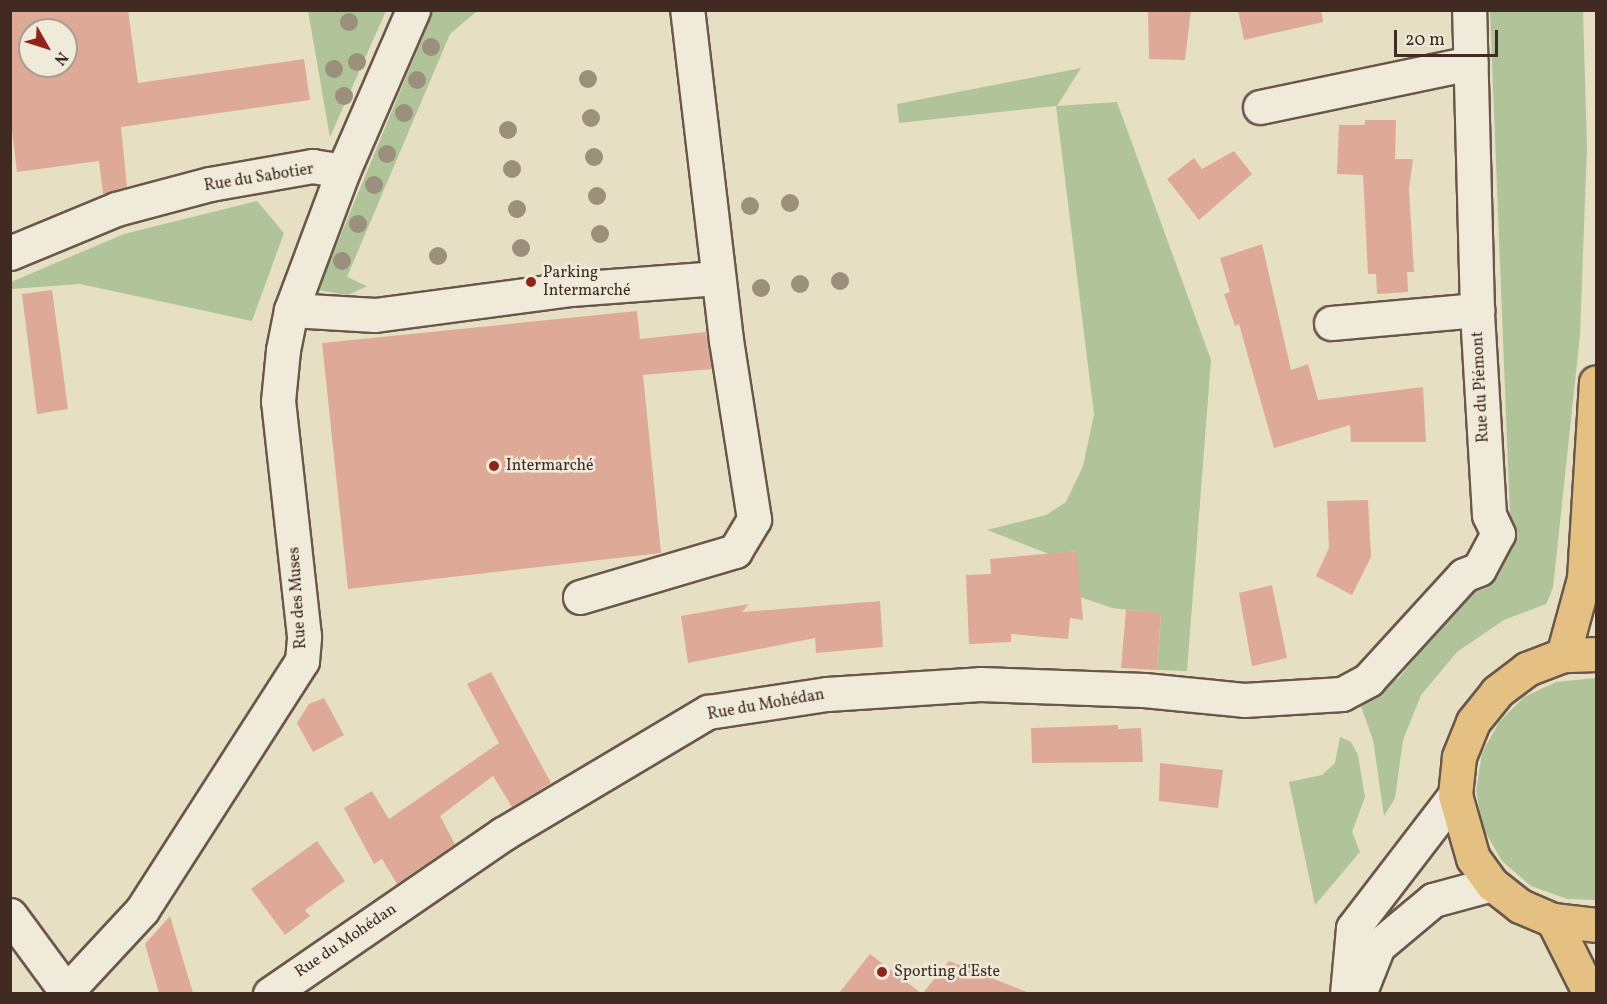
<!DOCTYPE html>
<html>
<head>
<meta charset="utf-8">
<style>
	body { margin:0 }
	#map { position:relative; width:1607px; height:1004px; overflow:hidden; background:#e7dfc4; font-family:Vollkorn,serif }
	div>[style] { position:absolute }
	.green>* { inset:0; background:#b1c398 }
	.building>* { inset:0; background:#dfa998 }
	.roads { filter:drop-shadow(2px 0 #6a574a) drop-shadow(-2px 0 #6a574a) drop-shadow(0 2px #6a574a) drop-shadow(0 -2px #6a574a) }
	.minor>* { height:33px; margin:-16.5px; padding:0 16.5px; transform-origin:16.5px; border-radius:16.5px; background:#efead9 }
	.major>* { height:33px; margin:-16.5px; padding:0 16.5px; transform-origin:16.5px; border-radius:16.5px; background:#e4c082 }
	.trees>* { width:18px; height:18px; margin:-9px; border-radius:50%; background:#9b907b }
	.dots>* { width:16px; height:16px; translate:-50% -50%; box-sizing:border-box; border:3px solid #efead9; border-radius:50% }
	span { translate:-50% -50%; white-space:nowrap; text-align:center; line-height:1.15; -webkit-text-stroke:5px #efead9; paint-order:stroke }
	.street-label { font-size:16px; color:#402a22 }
	.poi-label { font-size:16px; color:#402a22 }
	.left { translate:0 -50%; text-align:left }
	.frame { position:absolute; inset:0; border:12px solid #402a22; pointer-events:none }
	.north { position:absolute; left:18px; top:18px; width:60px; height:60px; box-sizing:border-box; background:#efead9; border:2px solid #a99d90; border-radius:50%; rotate:129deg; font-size:16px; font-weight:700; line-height:24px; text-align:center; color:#402a22 }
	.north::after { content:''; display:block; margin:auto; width:21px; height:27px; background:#8f2418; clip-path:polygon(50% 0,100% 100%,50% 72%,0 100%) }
	.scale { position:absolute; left:1394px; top:30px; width:104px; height:27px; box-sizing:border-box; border:3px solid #402a22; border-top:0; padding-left:8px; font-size:18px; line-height:21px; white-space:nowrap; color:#402a22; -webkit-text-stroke:4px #efead9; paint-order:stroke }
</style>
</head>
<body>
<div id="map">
	<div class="green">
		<div style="clip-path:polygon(308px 11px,386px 11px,330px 137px)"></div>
		<div style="clip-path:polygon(477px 11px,450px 34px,347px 277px,367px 286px,348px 295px,318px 290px,433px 12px)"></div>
		<div style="clip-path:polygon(1490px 11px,1583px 11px,1587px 146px,1580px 335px,1553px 588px,1546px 604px,1504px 620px,1457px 652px,1421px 695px,1403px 740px,1395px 798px,1384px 816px,1373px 740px,1359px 701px,1399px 678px,1505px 546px,1510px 517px)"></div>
		<div style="clip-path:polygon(1081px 68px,1057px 106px,1117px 102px,1211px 360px,1187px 671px,1157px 670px,1161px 614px,1112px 608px,1077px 596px,1077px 551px,1049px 554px,987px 530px,1046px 515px,1066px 502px,1083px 466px,1094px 414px,1056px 106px,899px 123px,897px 104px)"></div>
		<div style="clip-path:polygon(257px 201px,284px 233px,252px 321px,80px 284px,11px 289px,11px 282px,124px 234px)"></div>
		<div style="clip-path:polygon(1596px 678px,1596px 900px,1567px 899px,1531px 886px,1502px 861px,1483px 828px,1476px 791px,1482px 753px,1499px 722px,1524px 697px,1556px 682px)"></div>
		<div style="clip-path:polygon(1340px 737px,1351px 742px,1358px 755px,1365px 797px,1352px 832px,1360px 852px,1315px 905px,1289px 782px,1322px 775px,1335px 763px)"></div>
	</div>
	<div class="building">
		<div style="clip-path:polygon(evenodd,10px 10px,128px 10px,138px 83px,304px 59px,310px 100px,121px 127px,127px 187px,103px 194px,99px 161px,17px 172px,10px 115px,10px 10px,30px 30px,66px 30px,66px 66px,30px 66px,30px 30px)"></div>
		<div style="clip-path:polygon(1148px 10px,1191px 10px,1185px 60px,1149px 59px)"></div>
		<div style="clip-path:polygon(1238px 10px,1321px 10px,1323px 22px,1244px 40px)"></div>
		<div style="clip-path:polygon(1365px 120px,1396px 120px,1395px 159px,1413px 159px,1409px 189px,1414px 272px,1407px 272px,1408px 292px,1377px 294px,1376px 274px,1368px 274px,1363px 175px,1337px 174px,1339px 125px,1365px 125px)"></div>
		<div style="clip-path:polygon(1234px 151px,1252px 174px,1199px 220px,1167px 179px,1194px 158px,1202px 169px)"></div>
		<div style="clip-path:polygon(1262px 244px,1291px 370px,1308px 364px,1318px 400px,1423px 387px,1426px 442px,1351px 442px,1350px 425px,1274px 448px,1239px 324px,1235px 326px,1224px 294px,1230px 292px,1220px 258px)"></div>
		<div style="clip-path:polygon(52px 290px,68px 409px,37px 414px,22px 294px)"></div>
		<div style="clip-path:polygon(637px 311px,640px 339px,706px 332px,712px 369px,643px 375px,661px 553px,348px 589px,322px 343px)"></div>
		<div style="clip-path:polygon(1368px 500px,1371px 557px,1352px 595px,1316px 576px,1329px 548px,1327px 501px)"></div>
		<div style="clip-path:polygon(1077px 551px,1083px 620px,1070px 618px,1068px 639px,1011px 634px,1011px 642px,969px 644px,966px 575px,991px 574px,990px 559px)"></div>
		<div style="clip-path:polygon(1272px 585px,1287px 658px,1252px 666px,1239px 593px)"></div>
		<div style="clip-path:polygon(880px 601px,883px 647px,816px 653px,815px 638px,688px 663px,681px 616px,749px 604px,742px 612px)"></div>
		<div style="clip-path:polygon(1126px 610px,1161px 613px,1157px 670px,1121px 668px)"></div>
		<div style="clip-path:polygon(491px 672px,551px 783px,512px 807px,493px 776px,440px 816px,455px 844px,397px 884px,382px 859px,374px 864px,344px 808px,372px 791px,389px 819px,499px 743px,467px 684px)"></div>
		<div style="clip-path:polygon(324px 698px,344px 735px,313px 752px,297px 723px,309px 704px)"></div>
		<div style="clip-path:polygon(1118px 725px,1118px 729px,1141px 728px,1143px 762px,1032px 763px,1031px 728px)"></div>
		<div style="clip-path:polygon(1160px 763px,1223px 770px,1218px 808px,1159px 801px)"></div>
		<div style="clip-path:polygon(317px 841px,345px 881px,305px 910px,310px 916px,285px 935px,251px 889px)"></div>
		<div style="clip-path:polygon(170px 916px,181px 953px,193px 993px,159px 993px,145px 944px)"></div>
		<div style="clip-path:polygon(870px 954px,921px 993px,839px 993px)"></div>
		<div style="clip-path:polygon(949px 961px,1027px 992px,1026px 993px,923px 993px)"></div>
	</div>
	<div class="roads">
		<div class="minor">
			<div style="left:1260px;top:107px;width:215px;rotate:-11.8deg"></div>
			<div style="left:10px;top:253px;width:115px;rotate:-22.5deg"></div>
			<div style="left:116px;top:209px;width:97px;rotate:-14.9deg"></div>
			<div style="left:210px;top:184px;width:104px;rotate:-10deg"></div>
			<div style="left:312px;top:166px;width:31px;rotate:9deg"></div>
			<div style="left:343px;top:171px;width:176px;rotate:-66.5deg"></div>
			<div style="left:291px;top:310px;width:84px;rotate:3.4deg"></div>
			<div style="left:375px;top:315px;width:198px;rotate:-7.6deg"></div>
			<div style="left:571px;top:289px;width:147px;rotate:-4.3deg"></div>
			<div style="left:1331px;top:323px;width:147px;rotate:-5.1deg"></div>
			<div style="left:580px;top:597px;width:162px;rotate:-16.5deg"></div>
			<div style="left:735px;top:551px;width:37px;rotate:-59deg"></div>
			<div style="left:754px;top:519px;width:181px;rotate:-98.9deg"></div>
			<div style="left:726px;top:340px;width:332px;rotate:-96.7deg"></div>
			<div style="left:10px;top:915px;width:98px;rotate:53.7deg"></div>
			<div style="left:64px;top:994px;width:115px;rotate:-47.1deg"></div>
			<div style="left:142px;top:910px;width:296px;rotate:-57.3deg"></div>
			<div style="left:302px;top:661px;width:25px;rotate:-85deg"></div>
			<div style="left:304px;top:636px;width:236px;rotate:-96.3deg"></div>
			<div style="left:278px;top:401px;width:51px;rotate:-84.4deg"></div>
			<div style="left:283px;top:350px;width:41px;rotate:-78.7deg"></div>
			<div style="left:291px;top:310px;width:148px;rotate:-69.5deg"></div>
			<div style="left:270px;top:994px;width:283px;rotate:-34.5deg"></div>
			<div style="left:503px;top:834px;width:239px;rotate:-30.8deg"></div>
			<div style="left:708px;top:712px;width:120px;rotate:-8.6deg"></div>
			<div style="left:827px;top:694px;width:153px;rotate:-3.7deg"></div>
			<div style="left:980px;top:684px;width:164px;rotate:2.1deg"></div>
			<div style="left:1144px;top:690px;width:100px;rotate:5.7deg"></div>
			<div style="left:1244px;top:700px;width:98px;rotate:-3.5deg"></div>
			<div style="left:1342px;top:694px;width:30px;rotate:-28deg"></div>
			<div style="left:1368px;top:680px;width:142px;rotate:-47.6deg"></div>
			<div style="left:1464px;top:575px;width:16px;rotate:-22deg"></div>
			<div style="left:1479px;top:569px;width:40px;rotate:-62deg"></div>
			<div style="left:1498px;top:534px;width:21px;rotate:-115deg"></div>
			<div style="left:1489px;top:515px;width:205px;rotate:-93.4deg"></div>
			<div style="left:1477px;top:310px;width:300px;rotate:-91.5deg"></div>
			<div style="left:1347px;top:994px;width:66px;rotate:-84.8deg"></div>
			<div style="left:1353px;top:928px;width:168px;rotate:-52.5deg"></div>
			<div style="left:1359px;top:994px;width:52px;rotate:-68.4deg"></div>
			<div style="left:1378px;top:946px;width:72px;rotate:-39.9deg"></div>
			<div style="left:1433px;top:900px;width:61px;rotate:-15.2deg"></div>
		</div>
		<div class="major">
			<div style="left:1596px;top:654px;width:33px;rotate:178deg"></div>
			<div style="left:1563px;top:655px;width:39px;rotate:159deg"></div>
			<div style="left:1527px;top:669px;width:38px;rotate:143deg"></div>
			<div style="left:1497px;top:692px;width:38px;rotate:129deg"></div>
			<div style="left:1473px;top:722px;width:38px;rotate:112deg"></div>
			<div style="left:1459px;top:757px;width:38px;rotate:96deg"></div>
			<div style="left:1455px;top:795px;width:66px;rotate:74.1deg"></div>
			<div style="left:1473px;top:858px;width:32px;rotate:54deg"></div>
			<div style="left:1492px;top:884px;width:36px;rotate:38deg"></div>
			<div style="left:1520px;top:906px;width:36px;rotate:23deg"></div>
			<div style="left:1553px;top:920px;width:43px;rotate:6.6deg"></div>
			<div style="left:1563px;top:655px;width:80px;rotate:-74.7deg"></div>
			<div style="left:1584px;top:578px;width:196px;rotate:-86.5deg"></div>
			<div style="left:1553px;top:920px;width:83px;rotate:63.4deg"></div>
		</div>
	</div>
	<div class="trees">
		<div style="left:349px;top:22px"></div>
		<div style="left:431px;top:47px"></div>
		<div style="left:357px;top:62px"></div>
		<div style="left:334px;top:69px"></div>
		<div style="left:588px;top:79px"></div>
		<div style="left:417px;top:80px"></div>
		<div style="left:344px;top:96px"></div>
		<div style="left:404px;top:113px"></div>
		<div style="left:591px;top:118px"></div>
		<div style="left:508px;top:130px"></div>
		<div style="left:387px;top:154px"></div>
		<div style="left:594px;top:157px"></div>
		<div style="left:512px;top:169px"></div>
		<div style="left:374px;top:185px"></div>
		<div style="left:597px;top:196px"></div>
		<div style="left:790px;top:203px"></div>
		<div style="left:750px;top:206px"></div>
		<div style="left:517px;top:209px"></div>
		<div style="left:358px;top:224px"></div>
		<div style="left:600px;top:234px"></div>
		<div style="left:521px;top:248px"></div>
		<div style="left:438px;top:256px"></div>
		<div style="left:342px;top:261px"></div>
		<div style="left:840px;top:281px"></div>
		<div style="left:800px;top:284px"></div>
		<div style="left:761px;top:288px"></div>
	</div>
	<div class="dots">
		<div style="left:531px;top:282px;background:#8f2418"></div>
		<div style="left:494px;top:466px;background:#8f2418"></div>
		<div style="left:882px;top:972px;background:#8f2418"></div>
	</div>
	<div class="street-label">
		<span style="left:259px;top:178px;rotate:-9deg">Rue du Sabotier</span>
		<span style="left:1481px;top:387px;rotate:-93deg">Rue du Piémont</span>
		<span style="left:298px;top:598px;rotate:-94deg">Rue des Muses</span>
		<span style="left:766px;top:705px;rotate:-10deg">Rue du Mohédan</span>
		<span style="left:346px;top:941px;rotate:-34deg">Rue du Mohédan</span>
	</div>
	<div class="poi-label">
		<span class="left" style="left:543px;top:282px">Parking<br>Intermarché</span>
		<span class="left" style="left:506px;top:466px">Intermarché</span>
		<span class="left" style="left:894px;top:972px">Sporting d'Este</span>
	</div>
	<div class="frame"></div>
	<div class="north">N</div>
	<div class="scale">20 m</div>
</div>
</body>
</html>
